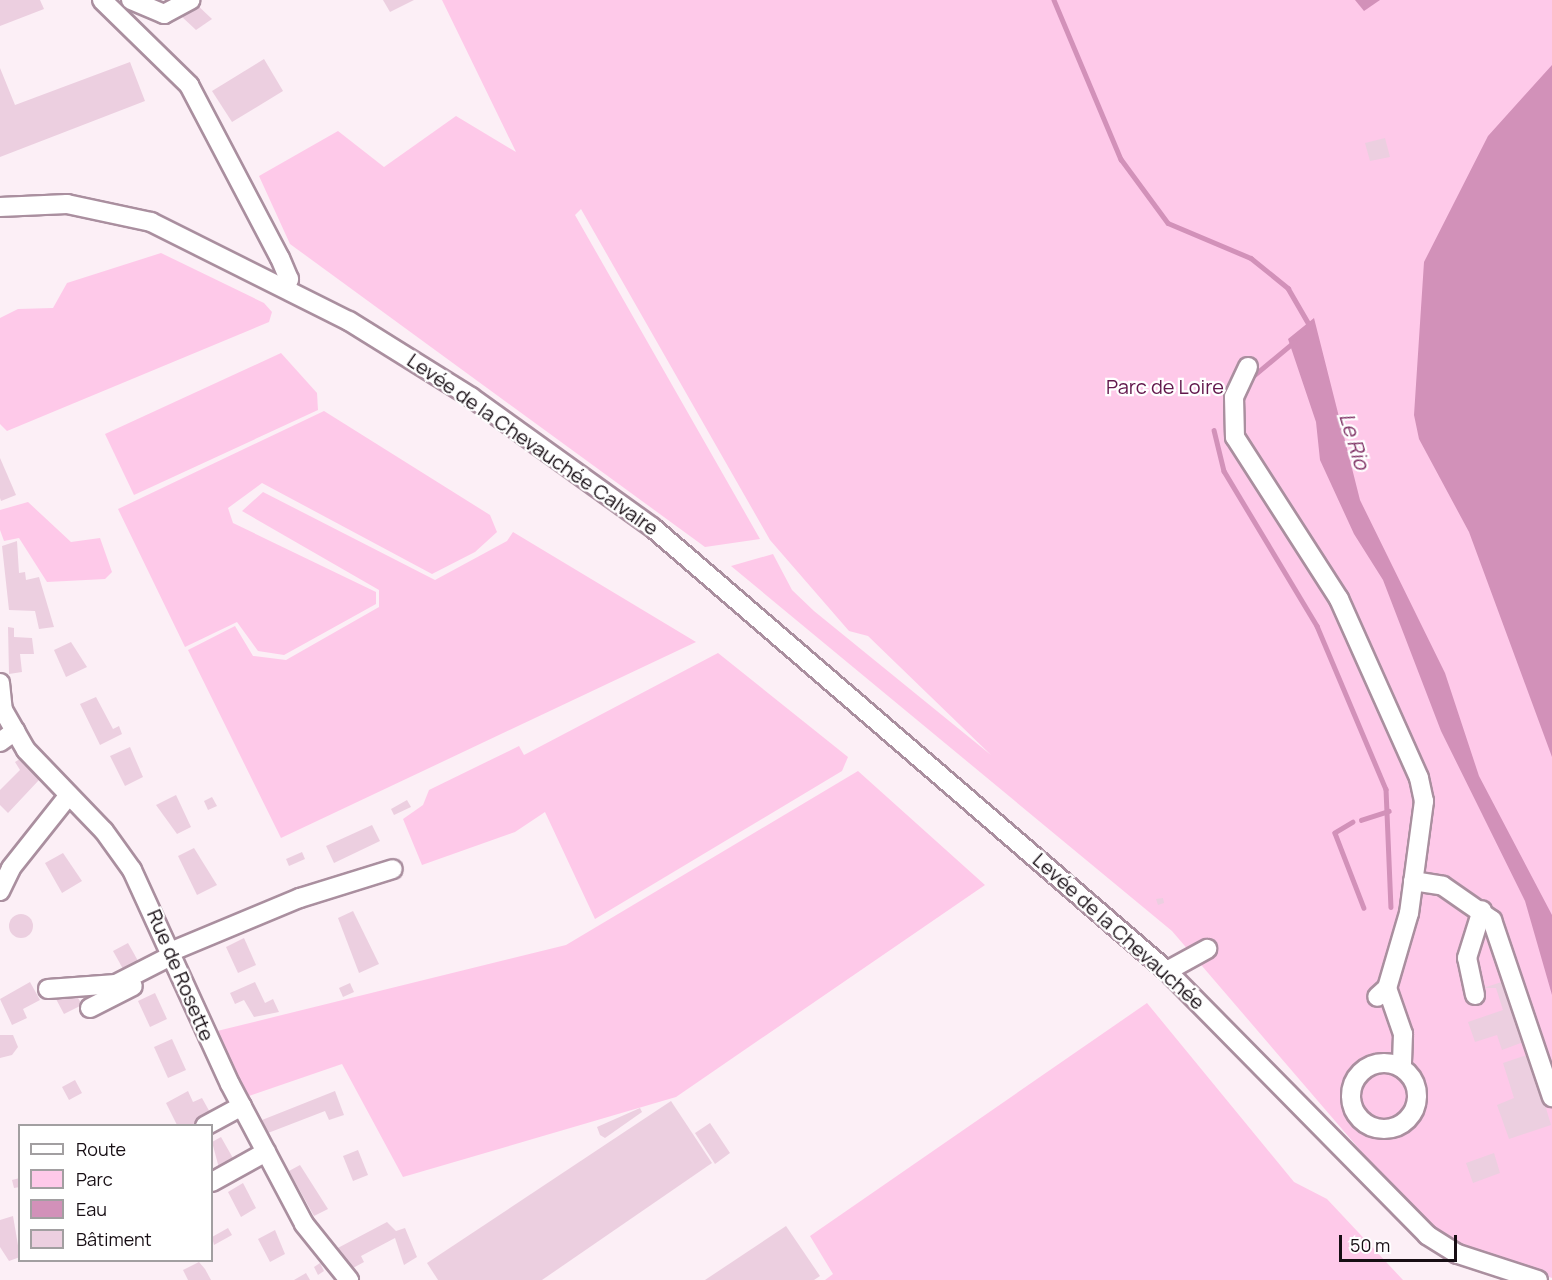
<!DOCTYPE html>
<html>
<head>
<meta charset="utf-8">
<style>
	body { margin:0 }
	#map { position:relative; width:1552px; height:1280px; overflow:hidden; background:#fceff6; font-family:Manrope,sans-serif }
	div>[style] { position:absolute }
	.green>* { inset:0; background:#fec9e9 }
	.water>* { inset:0; background:#d291b9 }
	.stream>* { height:4.5px; margin:-2.25px; padding:0 2.25px; transform-origin:2.25px; border-radius:2.25px; background:#d291b9 }
	.building>* { inset:0; background:#eccfe0 }
	.round { border-radius:50% }
	.roads { filter:drop-shadow(2px 0 #aa8f9f) drop-shadow(-2px 0 #aa8f9f) drop-shadow(0 2px #aa8f9f) drop-shadow(0 -2px #aa8f9f) }
	.minor>* { height:18px; margin:-9px; padding:0 9px; transform-origin:9px; border-radius:9px; background:#fff }
	.minor>.ring { margin:-9px; padding:0; box-sizing:content-box; background:none; border:18px solid #fff; border-radius:50% }
	span { translate:-50% -50%; white-space:nowrap; text-align:center; line-height:1.15; -webkit-text-stroke:4.5px #fff; paint-order:stroke }
	.park-label { font-size:20px; color:#62174c }
	.street-label { font-size:20px; color:#170e14 }
	.water-label { font-size:21px; color:#803467; font-style:italic }
	.legend { position:absolute; left:18px; top:1124px; width:195px; height:138px; box-sizing:border-box; background:#fff; border:2px solid #a29fa1; margin:0; padding:8px 10px; list-style:none; font-size:18px; color:#170e14 }
	.legend li { display:flex; align-items:center; gap:12px; height:30px }
	.legend b { width:30px; border:2px solid #a29fa1 }
	.scale { position:absolute; left:1339px; top:1235px; width:118px; height:27px; box-sizing:border-box; border:3px solid #170e14; border-top:0; padding-left:8px; font-size:18px; line-height:21px; white-space:nowrap; color:#170e14; -webkit-text-stroke:4px #fff; paint-order:stroke }
</style>
</head>
<body>
<div id="map">
	<div class="green">
		<div style="clip-path:polygon(442px 0,1552px 0,1552px 1278px,1458px 1245px,1409px 1207px,1172px 931px,731px 566px,773px 554px,792px 590px,814px 611px,991px 755px,868px 636px,849px 631px,770px 540px,581px 209px,575px 215px,760px 539px,705px 547px,290px 244px,259px 176px,338px 131px,384px 167px,456px 116px,516px 152px)"></div>
		<div style="clip-path:polygon(161px 253px,264px 303px,272px 312px,269px 322px,7px 431px,0 424px,0 318px,18px 309px,53px 308px,67px 283px)"></div>
		<div style="clip-path:polygon(281px 353px,317px 393px,318px 410px,134px 495px,105px 434px)"></div>
		<div style="clip-path:polygon(324px 411px,490px 515px,497px 532px,475px 552px,432px 574px,262px 483px,228px 508px,233px 523px,376px 592px,376px 604px,284px 655px,258px 651px,237px 622px,185px 647px,118px 509px)"></div>
		<div style="clip-path:polygon(263px 492px,435px 580px,507px 541px,513px 532px,696px 642px,281px 838px,188px 650px,235px 626px,253px 656px,286px 660px,379px 607px,379px 590px,242px 511px)"></div>
		<div style="clip-path:polygon(28px 502px,71px 542px,100px 538px,112px 572px,105px 579px,47px 582px,19px 538px,4px 541px,0 530px,0 510px)"></div>
		<div style="clip-path:polygon(718px 653px,848px 757px,842px 771px,595px 919px,545px 812px,515px 832px,422px 865px,403px 819px,423px 805px,429px 790px,519px 746px,524px 755px)"></div>
		<div style="clip-path:polygon(858px 771px,985px 885px,676px 1097px,403px 1177px,342px 1064px,249px 1096px,213px 1032px,566px 945px)"></div>
		<div style="clip-path:polygon(1147px 1003px,1294px 1182px,1327px 1199px,1403px 1280px,825px 1280px,833px 1274px,810px 1236px)"></div>
	</div>
	<div class="water">
		<div style="clip-path:polygon(1355px 0,1380px 0,1364px 11px)"></div>
		<div style="clip-path:polygon(1552px 65px,1552px 757px,1469px 532px,1419px 439px,1414px 415px,1424px 262px,1488px 136px)"></div>
		<div style="clip-path:polygon(1314px 318px,1360px 500px,1445px 673px,1479px 776px,1552px 915px,1552px 995px,1525px 901px,1441px 731px,1383px 580px,1354px 534px,1320px 460px,1316px 422px,1288px 339px)"></div>
	</div>
	<div class="stream">
		<div style="left:1054px;top:0;width:173px;rotate:67.2deg"></div>
		<div style="left:1121px;top:159px;width:79px;rotate:53.7deg"></div>
		<div style="left:1168px;top:223px;width:90px;rotate:22.9deg"></div>
		<div style="left:1251px;top:258px;width:48px;rotate:39deg"></div>
		<div style="left:1288px;top:288px;width:44px;rotate:59.9deg"></div>
		<div style="left:1252px;top:377px;width:55px;rotate:-39.8deg"></div>
		<div style="left:1214px;top:430px;width:42px;rotate:76.3deg"></div>
		<div style="left:1224px;top:471px;width:181px;rotate:59deg"></div>
		<div style="left:1317px;top:626px;width:177px;rotate:67.1deg"></div>
		<div style="left:1386px;top:789px;width:118px;rotate:87.6deg"></div>
		<div style="left:1361px;top:820px;width:29px;rotate:-18deg"></div>
		<div style="left:1353px;top:822px;width:21px;rotate:149deg"></div>
		<div style="left:1335px;top:833px;width:80px;rotate:68.9deg"></div>
	</div>
	<div class="building">
		<div style="clip-path:polygon(0 0,40px 0,44px 9px,0 26px)"></div>
		<div style="clip-path:polygon(383px 0,414px 0,390px 12px)"></div>
		<div style="clip-path:polygon(194px 2px,212px 19px,196px 30px,180px 15px)"></div>
		<div style="clip-path:polygon(264px 59px,283px 91px,232px 122px,212px 91px)"></div>
		<div style="clip-path:polygon(130px 62px,145px 101px,0 157px,0 68px,15px 105px)"></div>
		<div style="clip-path:polygon(1385px 138px,1390px 157px,1370px 161px,1365px 143px)"></div>
		<div style="clip-path:polygon(0 458px,16px 495px,1px 501px,0 498px)"></div>
		<div style="clip-path:polygon(17px 541px,19px 573px,25px 572px,26px 580px,39px 577px,54px 627px,39px 629px,35px 611px,9px 610px,2px 546px)"></div>
		<div style="clip-path:polygon(8px 627px,14px 628px,14px 637px,32px 638px,34px 654px,20px 654px,22px 672px,9px 674px)"></div>
		<div style="clip-path:polygon(71px 642px,87px 667px,66px 677px,54px 650px)"></div>
		<div style="clip-path:polygon(96px 697px,113px 729px,119px 726px,122px 734px,100px 745px,80px 704px)"></div>
		<div style="clip-path:polygon(130px 747px,143px 777px,125px 786px,110px 756px)"></div>
		<div style="clip-path:polygon(23px 757px,39px 780px,8px 813px,0 805px,0 790px,20px 770px,15px 762px)"></div>
		<div style="clip-path:polygon(176px 795px,191px 827px,177px 834px,156px 805px)"></div>
		<div style="clip-path:polygon(212px 797px,217px 806px,208px 810px,204px 801px)"></div>
		<div style="clip-path:polygon(407px 800px,411px 807px,394px 815px,391px 809px)"></div>
		<div style="clip-path:polygon(372px 825px,380px 841px,334px 863px,326px 846px)"></div>
		<div style="clip-path:polygon(194px 848px,217px 885px,197px 895px,178px 856px)"></div>
		<div style="clip-path:polygon(302px 852px,305px 859px,289px 866px,286px 859px)"></div>
		<div style="clip-path:polygon(63px 853px,82px 881px,62px 893px,45px 863px)"></div>
		<div style="clip-path:polygon(1163px 898px,1164px 903px,1158px 905px,1156px 899px)"></div>
		<div style="clip-path:polygon(353px 911px,379px 964px,359px 973px,338px 918px)"></div>
		<div class="round" style="left:9px;top:914px;width:24px;height:24px"></div>
		<div style="clip-path:polygon(244px 938px,256px 965px,238px 973px,226px 947px)"></div>
		<div style="clip-path:polygon(128px 943px,142px 968px,127px 976px,113px 951px)"></div>
		<div style="clip-path:polygon(1511px 979px,1526px 1041px,1502px 1050px,1497px 1035px,1475px 1042px,1468px 1022px,1503px 1010px,1496px 988px,1483px 988px)"></div>
		<div style="clip-path:polygon(30px 982px,40px 1000px,23px 1009px,27px 1018px,12px 1025px,0 999px)"></div>
		<div style="clip-path:polygon(255px 982px,265px 1003px,273px 999px,279px 1012px,254px 1017px,244px 1000px,235px 1004px,230px 993px)"></div>
		<div style="clip-path:polygon(350px 983px,354px 992px,343px 997px,339px 988px)"></div>
		<div style="clip-path:polygon(73px 989px,82px 1005px,64px 1014px,56px 999px)"></div>
		<div style="clip-path:polygon(155px 993px,167px 1019px,150px 1027px,138px 1001px)"></div>
		<div style="clip-path:polygon(0 1035px,13px 1035px,18px 1047px,12px 1055px,0 1058px)"></div>
		<div style="clip-path:polygon(172px 1039px,186px 1070px,168px 1078px,154px 1047px)"></div>
		<div style="clip-path:polygon(1530px 1054px,1551px 1125px,1509px 1139px,1497px 1105px,1514px 1098px,1503px 1063px)"></div>
		<div style="clip-path:polygon(75px 1080px,82px 1093px,69px 1100px,62px 1087px)"></div>
		<div style="clip-path:polygon(188px 1091px,193px 1102px,202px 1098px,212px 1116px,194px 1125px,177px 1125px,166px 1103px)"></div>
		<div style="clip-path:polygon(335px 1091px,344px 1115px,329px 1120px,325px 1111px,268px 1133px,262px 1120px)"></div>
		<div style="clip-path:polygon(671px 1101px,712px 1163px,542px 1280px,438px 1280px,427px 1263px)"></div>
		<div style="clip-path:polygon(640px 1108px,642px 1112px,605px 1138px,600px 1135px,597px 1127px)"></div>
		<div style="clip-path:polygon(710px 1123px,730px 1153px,715px 1164px,695px 1133px)"></div>
		<div style="clip-path:polygon(221px 1137px,234px 1160px,219px 1168px,212px 1142px)"></div>
		<div style="clip-path:polygon(358px 1150px,368px 1175px,353px 1181px,343px 1156px)"></div>
		<div style="clip-path:polygon(1494px 1153px,1500px 1173px,1473px 1183px,1466px 1163px)"></div>
		<div style="clip-path:polygon(300px 1165px,328px 1209px,314px 1216px,289px 1171px)"></div>
		<div style="clip-path:polygon(20px 1178px,20px 1187px,14px 1188px,12px 1180px)"></div>
		<div style="clip-path:polygon(243px 1183px,256px 1208px,241px 1217px,228px 1192px)"></div>
		<div style="clip-path:polygon(13px 1216px,20px 1257px,9px 1261px,0 1247px,0 1220px)"></div>
		<div style="clip-path:polygon(387px 1222px,396px 1231px,405px 1228px,417px 1257px,404px 1265px,395px 1238px,361px 1256px,364px 1262px,353px 1268px,334px 1250px)"></div>
		<div style="clip-path:polygon(786px 1226px,820px 1276px,814px 1280px,705px 1280px)"></div>
		<div style="clip-path:polygon(228px 1228px,232px 1235px,214px 1245px,212px 1237px)"></div>
		<div style="clip-path:polygon(275px 1230px,285px 1254px,270px 1262px,258px 1239px)"></div>
		<div style="clip-path:polygon(199px 1262px,205px 1269px,211px 1280px,188px 1280px,183px 1270px)"></div>
		<div style="clip-path:polygon(320px 1263px,324px 1271px,318px 1275px,314px 1267px)"></div>
		<div style="clip-path:polygon(306px 1273px,310px 1280px,294px 1280px)"></div>
	</div>
	<div class="roads">
		<div class="minor">
			<div style="left:102px;top:0;width:122px;rotate:44.3deg"></div>
			<div style="left:189px;top:85px;width:195px;rotate:62.3deg"></div>
			<div style="left:280px;top:258px;width:23px;rotate:67deg"></div>
			<div style="left:289px;top:279px;width:9px;rotate:111deg"></div>
			<div style="left:131px;top:0;width:36px;rotate:23deg"></div>
			<div style="left:164px;top:14px;width:30px;rotate:-28deg"></div>
			<div style="left:0;top:207px;width:67px;rotate:-2.6deg"></div>
			<div style="left:67px;top:204px;width:86px;rotate:12.1deg"></div>
			<div style="left:151px;top:222px;width:221px;rotate:26.6deg"></div>
			<div style="left:349px;top:321px;width:144px;rotate:31.9deg"></div>
			<div style="left:471px;top:397px;width:223px;rotate:35.7deg"></div>
			<div style="left:652px;top:527px;width:680px;rotate:40.77deg"></div>
			<div style="left:1167px;top:971px;width:371px;rotate:45.4deg"></div>
			<div style="left:1427px;top:1235px;width:36px;rotate:32deg"></div>
			<div style="left:1458px;top:1254px;width:84px;rotate:18deg"></div>
			<div style="left:1248px;top:367px;width:33px;rotate:115deg"></div>
			<div style="left:1234px;top:397px;width:40px;rotate:88.6deg"></div>
			<div style="left:1235px;top:437px;width:193px;rotate:57.3deg"></div>
			<div style="left:1339px;top:599px;width:196px;rotate:65.9deg"></div>
			<div style="left:1419px;top:778px;width:24px;rotate:78deg"></div>
			<div style="left:1424px;top:801px;width:113px;rotate:97.6deg"></div>
			<div style="left:1409px;top:913px;width:78px;rotate:106.3deg"></div>
			<div style="left:1387px;top:988px;width:13px;rotate:138deg"></div>
			<div style="left:0;top:683px;width:27px;rotate:84deg"></div>
			<div style="left:3px;top:710px;width:46px;rotate:60.1deg"></div>
			<div style="left:26px;top:750px;width:112px;rotate:46.1deg"></div>
			<div style="left:104px;top:831px;width:48px;rotate:54.3deg"></div>
			<div style="left:132px;top:870px;width:235px;rotate:65.4deg"></div>
			<div style="left:230px;top:1084px;width:158px;rotate:62.1deg"></div>
			<div style="left:304px;top:1224px;width:72px;rotate:51.2deg"></div>
			<div style="left:0;top:742px;width:19px;rotate:-36deg"></div>
			<div style="left:1413px;top:881px;width:30px;rotate:9deg"></div>
			<div style="left:1443px;top:886px;width:60px;rotate:34.8deg"></div>
			<div style="left:1492px;top:920px;width:187px;rotate:71.3deg"></div>
			<div style="left:0;top:891px;width:25px;rotate:-64deg"></div>
			<div style="left:11px;top:868px;width:93px;rotate:-51.5deg"></div>
			<div style="left:170px;top:952px;width:141px;rotate:-22.6deg"></div>
			<div style="left:300px;top:898px;width:97px;rotate:-17.3deg"></div>
			<div style="left:1167px;top:971px;width:46px;rotate:-28.8deg"></div>
			<div style="left:1387px;top:988px;width:49px;rotate:70.8deg"></div>
			<div style="left:1403px;top:1034px;width:34px;rotate:92deg"></div>
			<div style="left:48px;top:989px;width:68px;rotate:-4.2deg"></div>
			<div style="left:116px;top:984px;width:62px;rotate:-27deg"></div>
			<div style="left:1475px;top:995px;width:38px;rotate:-102deg"></div>
			<div style="left:1467px;top:958px;width:50px;rotate:-72.6deg"></div>
			<div style="left:90px;top:1008px;width:48px;rotate:-27.1deg"></div>
			<div class="ring" style="left:1351px;top:1063px;width:48px;height:48px"></div>
			<div style="left:205px;top:1126px;width:42px;rotate:-28.4deg"></div>
			<div style="left:212px;top:1182px;width:62px;rotate:-29.1deg"></div>
		</div>
	</div>
	<div class="park-label">
		<span style="left:1165px;top:386px">Parc de Loire</span>
	</div>
	<div class="street-label">
		<span style="left:533px;top:444px;rotate:35deg">Levée de la Chevauchée Calvaire</span>
		<span style="left:1119px;top:931px;rotate:42deg">Levée de la Chevauchée</span>
		<span style="left:181px;top:975px;rotate:67deg">Rue de Rosette</span>
	</div>
	<div class="water-label">
		<span style="left:1355px;top:441px;rotate:73deg">Le Rio</span>
	</div>
	<ul class="legend">
	<li><b style="height:8px;background:#fff"></b>Route</li>
	<li><b style="height:16px;background:#fec9e9"></b>Parc</li>
	<li><b style="height:16px;background:#d291b9"></b>Eau</li>
	<li><b style="height:16px;background:#eccfe0"></b>Bâtiment</li>
	</ul>
	<div class="scale">50 m</div>
</div>
</body>
</html>
